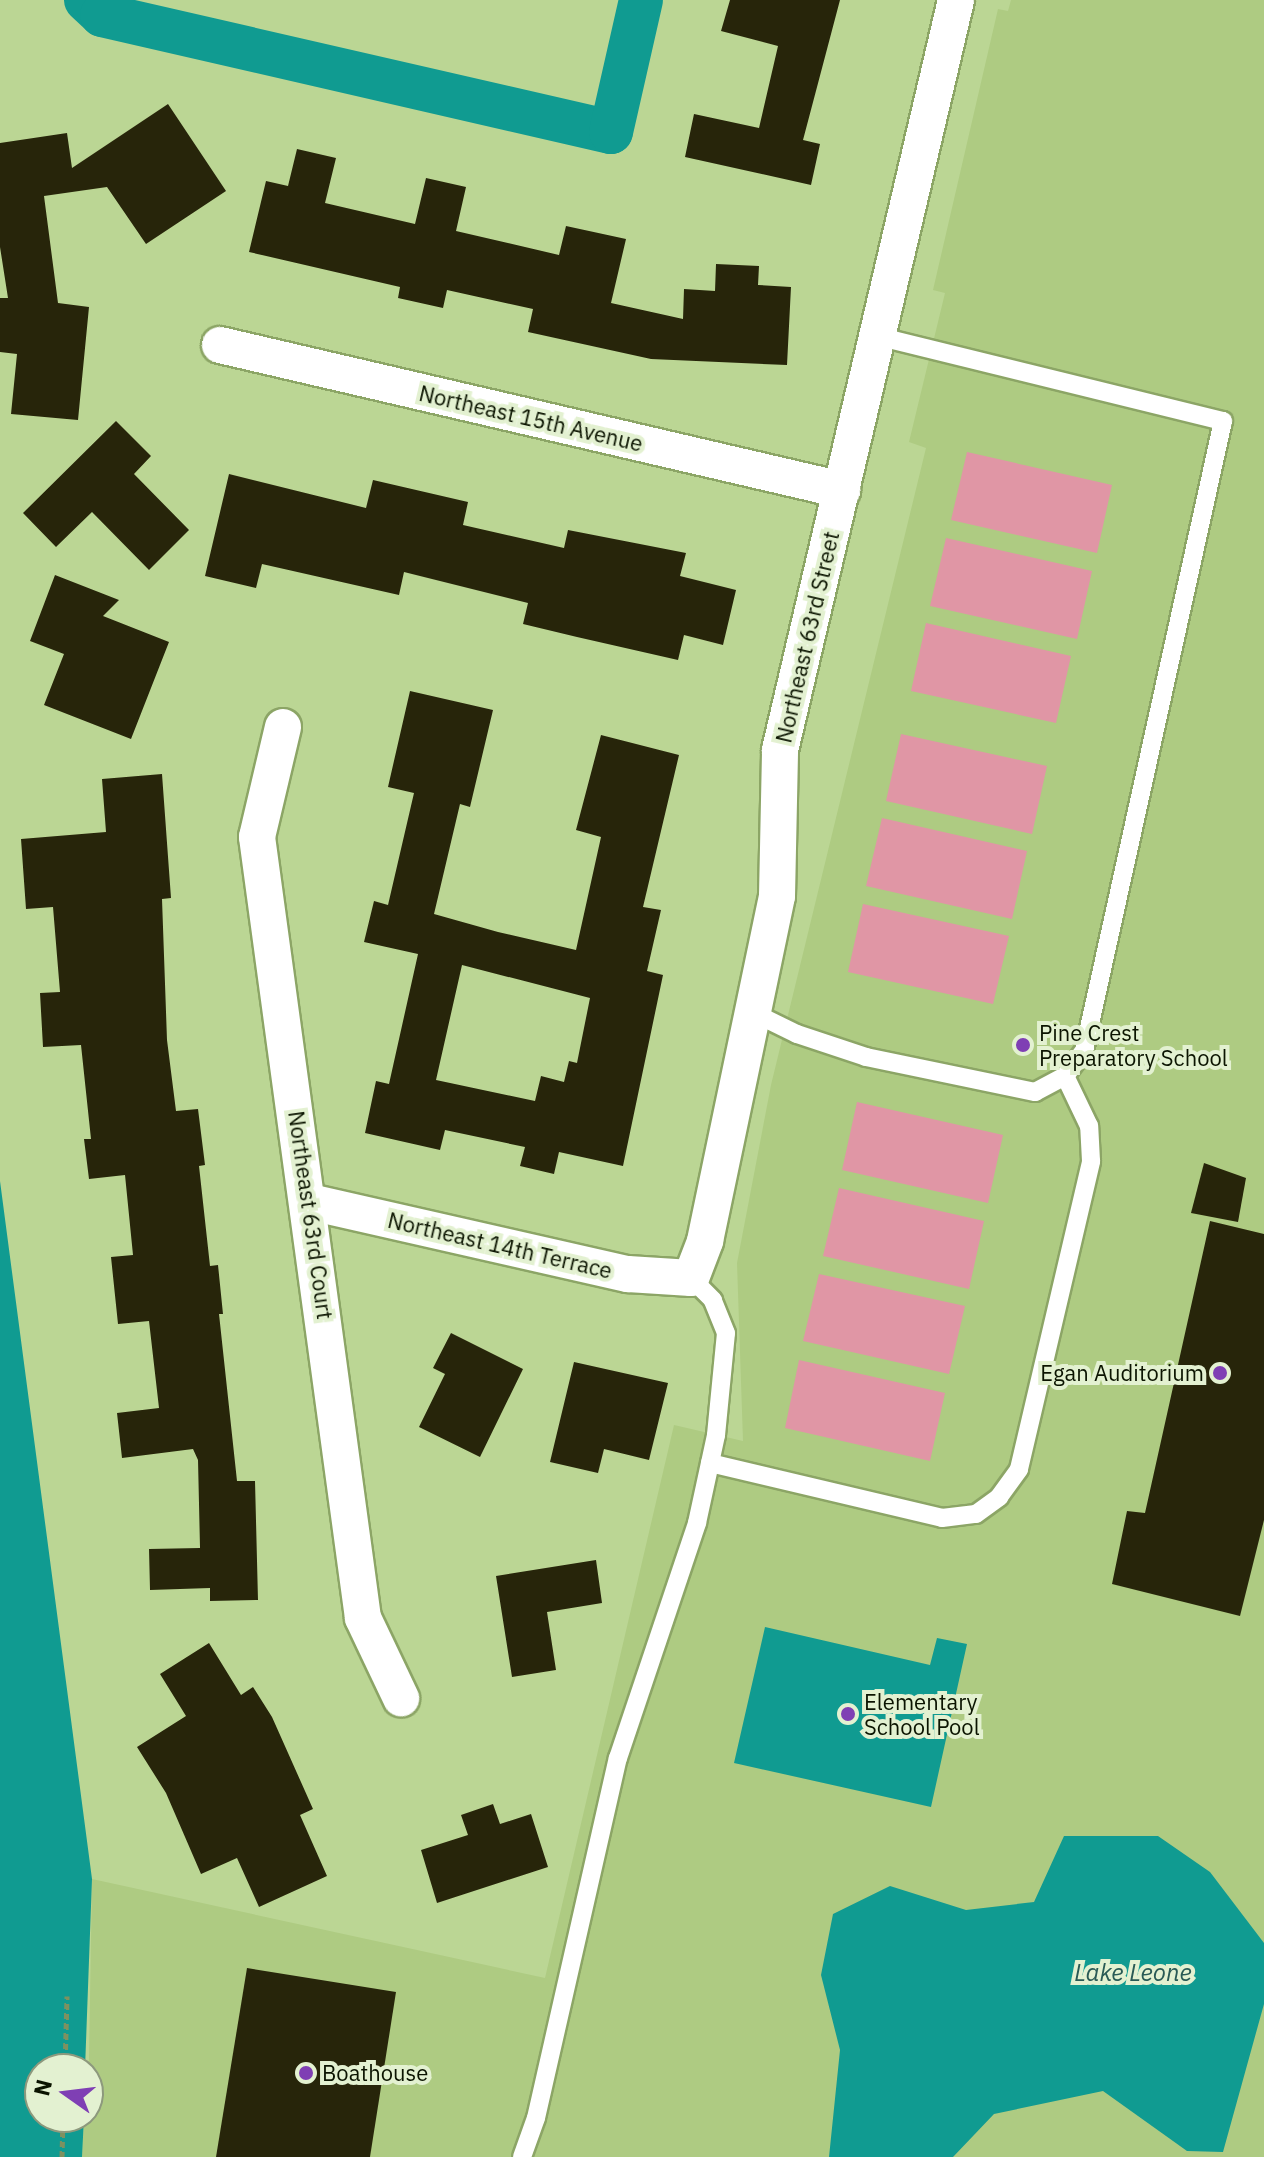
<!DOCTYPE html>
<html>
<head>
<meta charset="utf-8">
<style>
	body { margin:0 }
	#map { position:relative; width:1264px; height:2157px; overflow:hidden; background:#bbd694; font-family:"IBM Plex Sans",sans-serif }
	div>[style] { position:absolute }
	.built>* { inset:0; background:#aecb82 }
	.green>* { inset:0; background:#e096a5 }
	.water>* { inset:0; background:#109b91 }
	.canal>* { height:44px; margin:-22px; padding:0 22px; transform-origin:22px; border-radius:22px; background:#109b91 }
	.building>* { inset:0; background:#27250a }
	.path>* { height:5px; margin-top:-2.5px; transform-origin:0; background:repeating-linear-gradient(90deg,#7d9160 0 6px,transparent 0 10px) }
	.roads { filter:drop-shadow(2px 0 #8ca566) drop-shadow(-2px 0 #8ca566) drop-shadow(0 2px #8ca566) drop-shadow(0 -2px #8ca566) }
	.service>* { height:18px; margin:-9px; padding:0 9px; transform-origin:9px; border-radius:9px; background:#fff }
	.minor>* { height:36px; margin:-18px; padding:0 18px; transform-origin:18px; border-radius:18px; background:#fff }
	.dots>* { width:22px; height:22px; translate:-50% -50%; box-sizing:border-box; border:4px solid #e3f1d1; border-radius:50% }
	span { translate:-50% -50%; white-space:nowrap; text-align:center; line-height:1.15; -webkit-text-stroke:8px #e3f1d1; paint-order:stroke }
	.street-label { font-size:22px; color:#0b1400 }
	.poi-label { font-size:22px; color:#0b1400 }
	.left { translate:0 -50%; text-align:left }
	.right { translate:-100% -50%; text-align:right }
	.water-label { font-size:24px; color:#295a55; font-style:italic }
	.north { position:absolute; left:24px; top:2053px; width:80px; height:80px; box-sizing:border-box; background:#e3f1d1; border:2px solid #8d997d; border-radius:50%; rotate:284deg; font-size:22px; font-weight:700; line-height:32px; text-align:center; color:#0b1400 }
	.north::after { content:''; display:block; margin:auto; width:28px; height:36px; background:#7f3fb4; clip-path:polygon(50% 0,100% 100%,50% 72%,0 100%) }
</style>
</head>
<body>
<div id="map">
	<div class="built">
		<div style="clip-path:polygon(1011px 0,1264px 0,1264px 2157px,82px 2157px,84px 2117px,88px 2117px,92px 1879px,545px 1978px,674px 1425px,743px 1441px,737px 1263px,771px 1085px,926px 448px,909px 442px,945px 293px,933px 290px,998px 9px,1008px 11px)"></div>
	</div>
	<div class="green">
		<div style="clip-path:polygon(967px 452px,1112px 485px,1097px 553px,951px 520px)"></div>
		<div style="clip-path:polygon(946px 538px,1092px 571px,1077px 639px,930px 606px)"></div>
		<div style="clip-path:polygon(926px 623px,1071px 656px,1056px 723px,911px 691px)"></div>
		<div style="clip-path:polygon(901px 734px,1047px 766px,1032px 834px,886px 801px)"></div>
		<div style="clip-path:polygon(882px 818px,1027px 851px,1012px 919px,866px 886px)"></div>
		<div style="clip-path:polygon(863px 904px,1009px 936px,993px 1004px,848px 972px)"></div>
		<div style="clip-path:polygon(857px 1102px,1003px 1135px,988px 1203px,842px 1170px)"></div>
		<div style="clip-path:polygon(839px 1188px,984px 1221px,969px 1289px,823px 1256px)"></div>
		<div style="clip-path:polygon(819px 1274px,965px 1306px,949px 1374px,803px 1341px)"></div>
		<div style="clip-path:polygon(799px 1360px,945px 1393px,930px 1461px,785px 1428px)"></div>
	</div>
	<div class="water">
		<div style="clip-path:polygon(0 1181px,92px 1879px,85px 2069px,40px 2069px,40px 2117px,84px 2117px,82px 2157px,0 2157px)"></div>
		<div style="clip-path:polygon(765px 1627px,930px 1665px,937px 1638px,967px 1644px,931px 1807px,734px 1763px)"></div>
		<div style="clip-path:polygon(1064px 1836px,1158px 1836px,1210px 1872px,1264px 1943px,1264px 2004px,1223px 2152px,1187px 2151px,1103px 2091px,994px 2114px,953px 2157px,829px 2157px,840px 2050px,821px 1975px,833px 1914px,890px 1886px,966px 1910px,1034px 1902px)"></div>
	</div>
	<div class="canal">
		<div style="left:86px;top:0;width:22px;rotate:43deg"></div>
		<div style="left:102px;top:15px;width:522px;rotate:12.95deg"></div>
		<div style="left:611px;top:132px;width:135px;rotate:-77.2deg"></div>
	</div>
	<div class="building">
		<div style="clip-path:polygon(730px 0,840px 0,803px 140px,820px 144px,811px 185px,685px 157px,694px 114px,759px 128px,778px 46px,721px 31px)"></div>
		<div style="clip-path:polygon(168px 104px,226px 191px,146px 244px,107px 187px,44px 196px,58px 303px,89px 307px,78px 420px,11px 414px,17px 354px,0 352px,0 298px,8px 298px,0 247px,0 143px,67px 133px,72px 168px)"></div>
		<div style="clip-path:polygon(297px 149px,336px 158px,325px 203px,415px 224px,426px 178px,466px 187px,456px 231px,559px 255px,566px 226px,626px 239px,611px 303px,683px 319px,684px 289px,715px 291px,716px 264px,759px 266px,758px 285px,791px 287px,787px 365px,651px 359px,528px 332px,533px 309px,447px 290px,443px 308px,398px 298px,400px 287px,249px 252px,266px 181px,288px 186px)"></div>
		<div style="clip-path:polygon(116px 421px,151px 456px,134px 474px,189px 530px,149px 570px,92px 512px,56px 547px,23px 513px)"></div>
		<div style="clip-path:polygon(229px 474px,366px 508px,373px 480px,468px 502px,463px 525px,564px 548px,568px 530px,686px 553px,680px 576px,736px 590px,723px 645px,684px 635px,678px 660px,577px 637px,523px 624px,528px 603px,404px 572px,399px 595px,262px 564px,256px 588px,205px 576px)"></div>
		<div style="clip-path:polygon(55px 575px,119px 600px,103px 616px,169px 642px,131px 739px,44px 705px,64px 654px,30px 641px)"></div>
		<div style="clip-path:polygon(evenodd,410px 691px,493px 710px,470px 807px,460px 804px,434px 914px,498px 932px,576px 950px,601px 837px,576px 830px,601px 735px,679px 755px,643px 907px,661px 910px,647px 971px,663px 975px,623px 1166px,559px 1152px,554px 1174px,520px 1166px,525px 1147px,445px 1130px,440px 1150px,365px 1133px,376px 1081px,389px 1084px,418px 954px,364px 942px,374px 901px,388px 905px,414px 793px,388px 787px,410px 691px,462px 965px,590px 998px,577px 1063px,569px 1061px,564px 1082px,541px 1076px,535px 1101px,436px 1080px,462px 965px)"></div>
		<div style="clip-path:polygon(162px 774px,171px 898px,162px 899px,167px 1040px,176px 1111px,198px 1109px,205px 1165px,199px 1166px,210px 1266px,218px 1265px,223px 1314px,219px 1314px,237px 1481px,255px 1481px,258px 1600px,210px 1601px,210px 1588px,150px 1590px,149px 1549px,200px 1548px,198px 1460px,193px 1449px,122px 1458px,117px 1413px,159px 1408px,149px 1321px,118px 1324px,111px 1257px,133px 1255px,125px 1175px,89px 1179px,84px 1139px,91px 1139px,81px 1045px,43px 1047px,40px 993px,60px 992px,53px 907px,26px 909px,21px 839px,106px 832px,102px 779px)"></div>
		<div style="clip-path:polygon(1204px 1163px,1246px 1178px,1238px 1222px,1191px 1213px)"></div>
		<div style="clip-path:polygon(1210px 1221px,1264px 1234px,1264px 1520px,1240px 1616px,1112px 1584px,1127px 1511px,1145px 1513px)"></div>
		<div style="clip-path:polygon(451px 1333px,523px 1369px,480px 1457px,419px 1427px,445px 1374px,433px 1368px)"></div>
		<div style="clip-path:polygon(574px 1362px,668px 1383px,649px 1460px,604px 1449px,598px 1473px,550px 1462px)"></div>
		<div style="clip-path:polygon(596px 1560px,602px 1603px,547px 1612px,556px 1670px,512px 1677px,496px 1576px)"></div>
		<div style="clip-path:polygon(209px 1643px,241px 1695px,253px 1687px,272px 1717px,313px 1809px,300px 1815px,327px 1876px,259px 1907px,237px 1858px,201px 1874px,166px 1793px,137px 1747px,186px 1716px,160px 1674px)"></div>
		<div style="clip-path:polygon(493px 1804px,500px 1824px,531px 1814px,548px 1867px,437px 1903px,421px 1850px,468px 1835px,461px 1815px)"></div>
		<div style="clip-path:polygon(247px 1968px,396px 1992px,370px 2157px,216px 2157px)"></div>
	</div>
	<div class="path">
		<div style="left:65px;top:2069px;width:73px;rotate:-88.4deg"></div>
		<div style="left:62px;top:2157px;width:40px;rotate:-88.6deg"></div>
	</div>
	<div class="roads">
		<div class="service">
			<div style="left:752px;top:1012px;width:50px;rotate:26.1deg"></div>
			<div style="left:797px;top:1034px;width:73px;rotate:18.4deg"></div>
			<div style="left:866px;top:1057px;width:173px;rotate:11.7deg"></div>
			<div style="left:1035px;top:1092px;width:34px;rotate:-28deg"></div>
			<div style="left:1065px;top:1076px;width:31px;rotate:-53deg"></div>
			<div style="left:1084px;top:1051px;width:645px;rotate:-77.56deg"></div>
			<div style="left:1223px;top:421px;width:355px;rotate:-166.2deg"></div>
			<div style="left:710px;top:1463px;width:238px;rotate:13.3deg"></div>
			<div style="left:942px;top:1518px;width:34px;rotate:-7deg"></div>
			<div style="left:976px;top:1514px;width:29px;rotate:-36deg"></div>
			<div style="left:999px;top:1497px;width:34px;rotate:-54deg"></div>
			<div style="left:1019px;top:1469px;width:316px;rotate:-76.8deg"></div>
			<div style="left:1091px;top:1161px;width:35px;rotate:-93deg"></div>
			<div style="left:1089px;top:1126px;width:55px;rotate:-115.6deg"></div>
			<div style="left:522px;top:2157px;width:41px;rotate:-70.3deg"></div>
			<div style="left:536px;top:2118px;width:369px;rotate:-77.2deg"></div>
			<div style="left:618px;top:1758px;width:248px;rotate:-71.4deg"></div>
			<div style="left:697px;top:1523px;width:90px;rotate:-77.8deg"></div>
			<div style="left:716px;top:1435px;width:102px;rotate:-84.4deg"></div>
			<div style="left:726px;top:1333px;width:35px;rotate:-112deg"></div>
			<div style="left:713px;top:1300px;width:31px;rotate:-135deg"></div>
		</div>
		<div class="minor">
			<div style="left:220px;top:345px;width:639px;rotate:13.12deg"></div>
			<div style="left:283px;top:727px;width:113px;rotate:103.3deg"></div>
			<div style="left:257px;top:837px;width:788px;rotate:82.27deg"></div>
			<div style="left:363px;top:1618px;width:89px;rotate:64.6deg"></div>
			<div style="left:310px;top:1202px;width:326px;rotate:12.8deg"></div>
			<div style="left:628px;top:1274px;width:63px;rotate:3.6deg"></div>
			<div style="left:691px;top:1278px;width:40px;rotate:-69deg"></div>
			<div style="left:705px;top:1241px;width:352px;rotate:-78.2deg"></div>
			<div style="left:777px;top:896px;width:146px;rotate:-88.8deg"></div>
			<div style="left:780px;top:750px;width:770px;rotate:-76.79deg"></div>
		</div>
	</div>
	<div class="dots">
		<div style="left:1023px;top:1045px;background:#7f3fb4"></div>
		<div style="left:1220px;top:1373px;background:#7f3fb4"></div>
		<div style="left:848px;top:1714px;background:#7f3fb4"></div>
		<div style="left:306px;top:2073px;background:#7f3fb4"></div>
	</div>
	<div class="street-label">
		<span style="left:531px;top:418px;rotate:13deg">Northeast 15th Avenue</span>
		<span style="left:807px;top:637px;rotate:-77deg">Northeast 63rd Street</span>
		<span style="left:311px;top:1215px;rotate:82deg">Northeast 63rd Court</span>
		<span style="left:500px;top:1245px;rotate:13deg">Northeast 14th Terrace</span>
	</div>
	<div class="poi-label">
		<span class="left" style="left:1039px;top:1045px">Pine Crest<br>Preparatory School</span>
		<span class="right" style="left:1204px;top:1373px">Egan Auditorium</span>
		<span class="left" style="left:864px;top:1714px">Elementary<br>School Pool</span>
		<span class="left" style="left:322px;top:2073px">Boathouse</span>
	</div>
	<div class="water-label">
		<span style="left:1133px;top:1973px">Lake Leone</span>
	</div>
	<div class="north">N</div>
</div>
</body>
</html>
